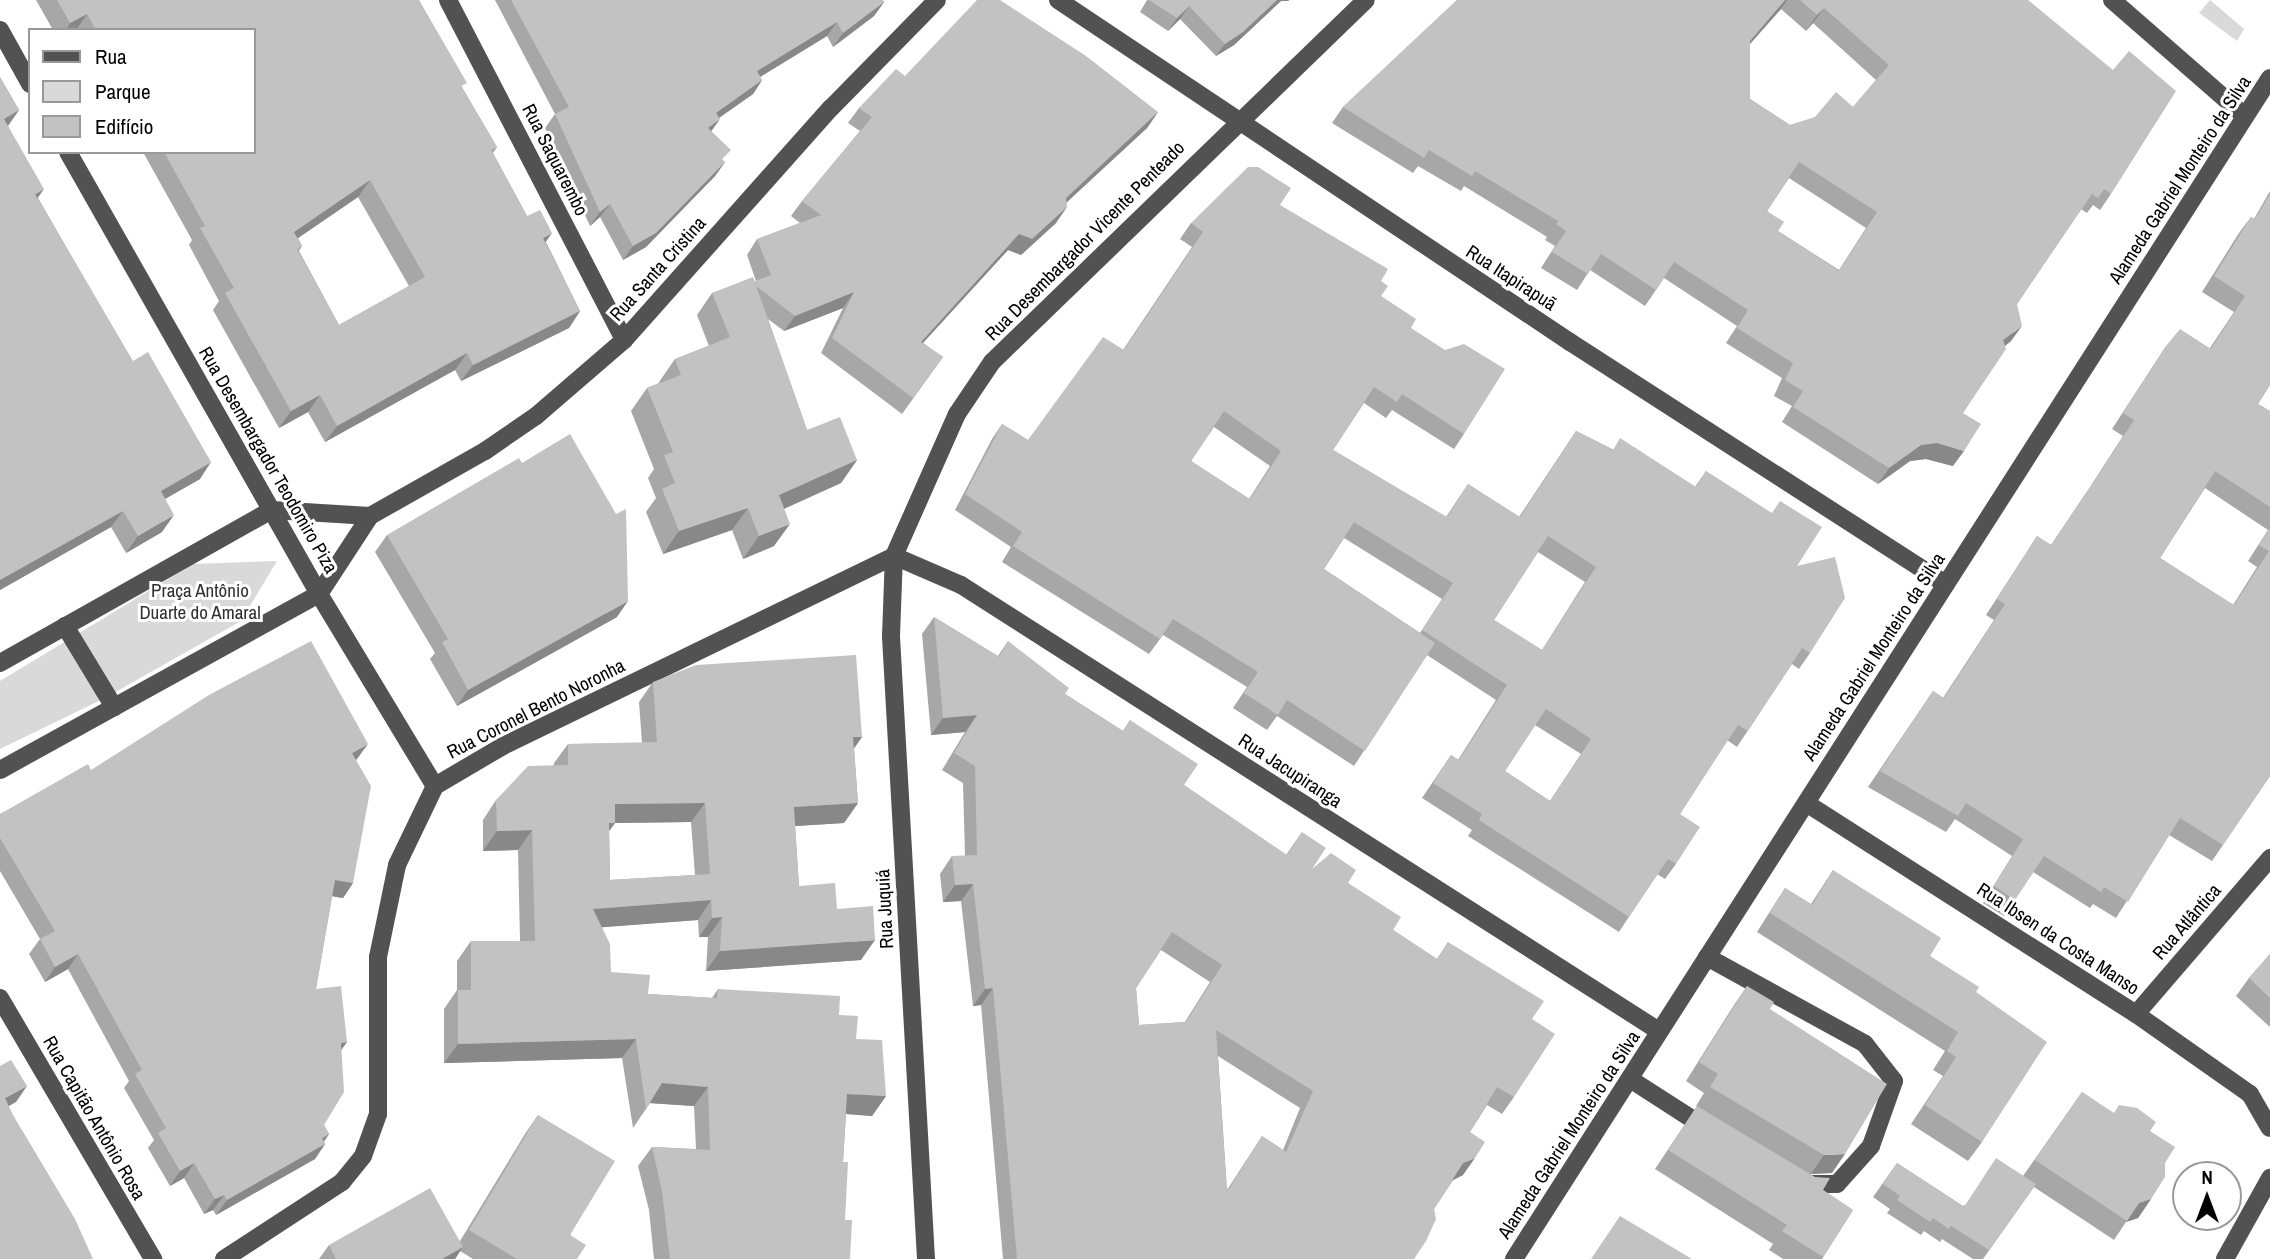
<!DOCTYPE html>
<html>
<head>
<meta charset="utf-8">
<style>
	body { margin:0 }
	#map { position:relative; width:2270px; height:1259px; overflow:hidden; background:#fff; font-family:"Archivo Narrow",sans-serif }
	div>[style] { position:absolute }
	.green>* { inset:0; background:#d9d9d9 }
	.minor>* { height:18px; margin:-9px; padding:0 9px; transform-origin:9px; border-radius:9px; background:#525252 }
	.wall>* { inset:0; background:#a7a7a7 }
	.shaded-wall>* { inset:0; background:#888 }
	.building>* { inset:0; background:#c2c2c2 }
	span { translate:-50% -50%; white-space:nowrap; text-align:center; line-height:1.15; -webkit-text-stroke:6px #fff; paint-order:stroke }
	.street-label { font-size:19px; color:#000 }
	.park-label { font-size:19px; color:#303030 }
	.legend { position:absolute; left:28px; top:28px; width:228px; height:126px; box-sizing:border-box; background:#fff; border:2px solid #999; margin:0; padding:9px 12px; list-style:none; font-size:21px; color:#000 }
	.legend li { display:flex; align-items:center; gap:14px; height:35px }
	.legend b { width:35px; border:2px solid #999 }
	.north { position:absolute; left:2172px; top:1161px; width:70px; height:70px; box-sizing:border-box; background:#fff; border:2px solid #999; border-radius:50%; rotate:0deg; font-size:19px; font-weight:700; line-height:28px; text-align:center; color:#000 }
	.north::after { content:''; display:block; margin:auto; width:24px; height:32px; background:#000; clip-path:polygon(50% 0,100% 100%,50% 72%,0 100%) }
</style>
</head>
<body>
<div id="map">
	<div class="green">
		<div style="clip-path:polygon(2210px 0,2244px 29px,2237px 41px,2199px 13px)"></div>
		<div style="clip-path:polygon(277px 561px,241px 621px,105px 698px,0 749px,0 681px,193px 564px)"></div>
	</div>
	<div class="minor">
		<div style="left:448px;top:0;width:383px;rotate:62.6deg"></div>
		<div style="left:1058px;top:0;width:616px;rotate:33.74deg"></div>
		<div style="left:1570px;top:342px;width:447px;rotate:32.8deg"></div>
		<div style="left:2112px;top:0;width:176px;rotate:41.1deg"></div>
		<div style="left:0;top:30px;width:62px;rotate:60.9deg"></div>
		<div style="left:68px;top:152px;width:508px;rotate:60.41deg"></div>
		<div style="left:319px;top:594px;width:224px;rotate:58.9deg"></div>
		<div style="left:894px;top:556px;width:73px;rotate:23.4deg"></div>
		<div style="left:961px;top:585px;width:828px;rotate:32.58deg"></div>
		<div style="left:65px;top:626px;width:95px;rotate:58.8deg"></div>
		<div style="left:0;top:663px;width:312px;rotate:-29.4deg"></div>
		<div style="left:272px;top:510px;width:98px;rotate:3.5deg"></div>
		<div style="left:0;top:770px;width:364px;rotate:-28.9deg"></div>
		<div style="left:319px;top:594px;width:93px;rotate:-56.8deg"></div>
		<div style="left:370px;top:516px;width:132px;rotate:-29.5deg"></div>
		<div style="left:485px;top:451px;width:62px;rotate:-34.5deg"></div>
		<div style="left:536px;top:416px;width:116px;rotate:-40.8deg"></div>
		<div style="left:624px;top:340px;width:311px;rotate:-48.3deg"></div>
		<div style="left:831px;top:108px;width:151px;rotate:-45.5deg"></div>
		<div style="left:1806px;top:803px;width:392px;rotate:32.6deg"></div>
		<div style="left:2136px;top:1014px;width:139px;rotate:35.1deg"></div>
		<div style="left:2250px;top:1094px;width:39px;rotate:60deg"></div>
		<div style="left:1707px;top:957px;width:180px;rotate:28.8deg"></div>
		<div style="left:1865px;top:1044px;width:47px;rotate:51.9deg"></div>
		<div style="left:1894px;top:1081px;width:69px;rotate:109.5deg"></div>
		<div style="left:1871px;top:1146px;width:51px;rotate:131.8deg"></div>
		<div style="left:1837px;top:1184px;width:34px;rotate:180deg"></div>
		<div style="left:0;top:998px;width:303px;rotate:59.6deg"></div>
		<div style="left:2136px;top:1014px;width:206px;rotate:-49.3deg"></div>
		<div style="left:1630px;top:1079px;width:94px;rotate:32.8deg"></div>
		<div style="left:224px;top:1259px;width:141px;rotate:-33.1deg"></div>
		<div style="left:342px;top:1182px;width:33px;rotate:-51deg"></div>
		<div style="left:363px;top:1156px;width:45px;rotate:-70.3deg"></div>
		<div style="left:378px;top:1114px;width:157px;rotate:-90deg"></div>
		<div style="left:378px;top:957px;width:94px;rotate:-78.3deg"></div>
		<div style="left:397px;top:865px;width:88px;rotate:-64.3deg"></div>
		<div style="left:435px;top:786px;width:79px;rotate:-30.5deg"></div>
		<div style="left:503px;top:746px;width:435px;rotate:-25.9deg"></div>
		<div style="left:926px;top:1259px;width:624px;rotate:-93.22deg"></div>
		<div style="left:891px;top:636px;width:80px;rotate:-87.9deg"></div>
		<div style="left:894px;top:556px;width:155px;rotate:-66.1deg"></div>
		<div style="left:957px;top:414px;width:63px;rotate:-56.1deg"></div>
		<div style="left:992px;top:362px;width:520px;rotate:-44.07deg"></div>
		<div style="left:1514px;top:1259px;width:1402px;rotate:-57.38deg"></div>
		<div style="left:2225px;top:1259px;width:93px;rotate:-60.9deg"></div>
	</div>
	<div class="wall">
		<div style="clip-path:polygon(evenodd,36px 0,419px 0,463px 89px,497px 147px,493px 153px,527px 216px,546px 242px,580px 311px,569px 328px,461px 381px,455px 370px,325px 442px,308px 412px,279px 428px,213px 310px,219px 301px,189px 245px,192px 240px,143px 152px,254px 152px,254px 30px,53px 30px,36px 0,358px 197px,409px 286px,339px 325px,299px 251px,302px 246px,298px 238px,358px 197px)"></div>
		<div style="clip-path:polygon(495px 0,883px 0,884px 2px,874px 16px,833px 47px,827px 36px,760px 77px,762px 80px,753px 94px,719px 118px,711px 131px,723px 161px,725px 162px,715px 176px,646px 247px,623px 260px,600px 217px,590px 226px,545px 128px,555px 114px)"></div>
		<div style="clip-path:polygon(1147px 0,1289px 0,1288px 1px,1281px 1px,1234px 45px,1216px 56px,1180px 19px,1168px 31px,1140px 12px)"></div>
		<div style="clip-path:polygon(evenodd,1457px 0,2028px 0,2111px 194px,2100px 210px,2093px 205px,2087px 213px,2081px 209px,2017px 304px,2011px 341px,2005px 346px,1963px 413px,1953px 466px,1926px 459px,1910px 461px,1878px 484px,1782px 422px,1792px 406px,1774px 396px,1782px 378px,1726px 343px,1737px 326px,1664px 278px,1645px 306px,1590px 270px,1577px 290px,1541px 268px,1555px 246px,1545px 240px,1547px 237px,1464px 186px,1461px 191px,1418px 166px,1413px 173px,1332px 123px,1343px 107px,1457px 0,1781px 9px,1806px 31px,1813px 23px,1876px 80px,1853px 107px,1790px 125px,1750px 99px,1750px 44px,1781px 9px,1457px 0,1789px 178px,1866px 228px,1839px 270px,1778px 231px,1767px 211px,1789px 178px)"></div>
		<div style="clip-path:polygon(905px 76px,1158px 112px,1147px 128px,1066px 203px,1056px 223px,1021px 255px,1008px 250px,923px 343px,943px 357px,902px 414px,821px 353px,843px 308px,784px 331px,768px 319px,807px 430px,857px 460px,841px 483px,784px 509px,774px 546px,743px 559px,732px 530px,663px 554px,646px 512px,656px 498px,648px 478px,654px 469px,631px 411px,647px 388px,659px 383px,659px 382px,675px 359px,709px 346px,697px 315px,712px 293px,756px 281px,747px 255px,757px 239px,800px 223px,791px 216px,802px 201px,860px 131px,848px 123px,859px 108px)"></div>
		<div style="clip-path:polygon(0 77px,19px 110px,8px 126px,38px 198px,200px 479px,165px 499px,162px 532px,126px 553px,111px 527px,0 590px)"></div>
		<div style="clip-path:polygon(evenodd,2270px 191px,2270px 385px,2258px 404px,2270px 411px,2270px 776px,2212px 861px,2169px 835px,2116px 918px,2093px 904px,2090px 908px,2033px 872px,2004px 916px,1983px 903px,2012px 856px,1955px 819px,1946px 832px,1868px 787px,1933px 691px,1943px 698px,1994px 620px,1986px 615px,2037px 536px,2051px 545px,2090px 487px,2123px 436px,2112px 429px,2166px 346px,2210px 348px,2234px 312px,2202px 292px,2239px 233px,2251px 217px,2254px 219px,2270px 191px,2205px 488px,2268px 530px,2248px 561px,2257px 567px,2233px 605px,2160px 558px,2205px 488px)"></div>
		<div style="clip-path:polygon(evenodd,1280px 205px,1381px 281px,1381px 296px,1411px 328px,1464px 434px,1454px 449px,1392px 410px,1386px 418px,1364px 403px,1333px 450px,1446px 517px,1468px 484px,1519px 517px,1576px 431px,1612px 449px,1695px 487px,1706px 471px,1797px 566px,1810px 653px,1799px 669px,1792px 664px,1737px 747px,1727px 740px,1680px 814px,1676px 864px,1665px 879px,1657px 874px,1619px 932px,1468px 836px,1472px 830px,1422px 798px,1451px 755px,1458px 760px,1496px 700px,1427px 655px,1354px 766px,1277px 716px,1267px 730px,1233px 708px,1247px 687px,1163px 635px,1149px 654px,1002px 562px,1011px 547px,955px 510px,992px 439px,1002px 424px,1028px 440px,1123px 350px,1192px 247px,1180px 239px,1191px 223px,1280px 205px,1214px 427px,1270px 466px,1249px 499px,1191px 461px,1214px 427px,1280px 205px,1344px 538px,1442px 599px,1420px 633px,1324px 569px,1344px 538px,1280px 205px,1538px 552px,1585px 582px,1542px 650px,1494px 620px,1538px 552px,1280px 205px,1535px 725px,1581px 754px,1550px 801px,1505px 771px,1535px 725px)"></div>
		<div style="clip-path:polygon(387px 535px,617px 617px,457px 706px,430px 659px,435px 653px,375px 552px)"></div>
		<div style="clip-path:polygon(evenodd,934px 617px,998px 656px,1008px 641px,1065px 694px,1123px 731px,1130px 720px,1184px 785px,1286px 855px,1302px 832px,1312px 869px,1348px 883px,1393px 930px,1437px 959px,1448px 942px,1532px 1019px,1514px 1097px,1502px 1114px,1487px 1105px,1470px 1132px,1463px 1175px,1453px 1180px,1434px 1209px,1414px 1259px,1003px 1259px,981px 1005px,973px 1006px,961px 901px,943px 902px,940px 874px,952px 856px,965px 856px,963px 783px,942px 770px,965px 732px,931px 735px,922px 634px,934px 617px,1161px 950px,1210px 982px,1185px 1022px,1139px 1025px,1136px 988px,1161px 950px,934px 617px,1218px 1056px,1300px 1108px,1283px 1150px,1262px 1136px,1227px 1190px,1218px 1056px)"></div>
		<div style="clip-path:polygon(evenodd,653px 682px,862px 737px,854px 748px,858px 803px,844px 823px,795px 826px,799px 886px,837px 909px,861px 960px,706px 971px,708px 937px,699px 937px,698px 920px,602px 927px,611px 972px,648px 994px,712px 998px,718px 989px,839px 1015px,856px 1039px,886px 1096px,872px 1116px,846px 1114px,843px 1162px,845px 1220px,850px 1259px,654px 1259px,649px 1210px,638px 1166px,652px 1147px,696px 1149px,694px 1106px,650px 1103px,633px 1128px,622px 1058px,444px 1063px,444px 1009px,457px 990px,457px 961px,471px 941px,520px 941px,518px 850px,483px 851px,483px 820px,496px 800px,554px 765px,554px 763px,568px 744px,642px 743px,639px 702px,653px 682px,691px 822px,695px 875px,610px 880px,609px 831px,615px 823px,691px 822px)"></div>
		<div style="clip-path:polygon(357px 759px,356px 760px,353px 883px,343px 898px,332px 896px,316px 989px,347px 1042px,341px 1050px,324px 1125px,329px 1134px,324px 1141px,325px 1144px,315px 1159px,216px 1215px,213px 1210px,204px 1214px,184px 1178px,170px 1186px,148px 1148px,154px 1140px,124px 1088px,129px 1081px,68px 969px,45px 982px,29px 954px,40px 939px,0 871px,0 814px,91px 770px)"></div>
		<div style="clip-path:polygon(1833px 870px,1930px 956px,1976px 992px,1982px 1142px,1968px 1161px,1911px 1124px,1943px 1076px,1933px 1070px,1945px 1051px,1757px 932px,1785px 888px,1811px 904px)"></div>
		<div style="clip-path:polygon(2270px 954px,2270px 1027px,2236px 996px,2249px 978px)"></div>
		<div style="clip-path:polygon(1747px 986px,1770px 1009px,1832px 1173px,1811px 1174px,1823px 1190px,1853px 1210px,1822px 1259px,1783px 1259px,1769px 1250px,1773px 1244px,1655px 1169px,1697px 1106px,1696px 1106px,1704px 1093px,1686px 1081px,1734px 1005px)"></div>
		<div style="clip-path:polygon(2082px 1092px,2113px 1113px,2150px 1131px,2165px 1163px,2151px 1199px,2138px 1218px,2126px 1222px,2114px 1240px,2034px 1187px,1983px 1259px,1973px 1259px,1942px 1239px,1940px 1242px,1924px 1231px,1921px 1235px,1887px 1213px,1890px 1209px,1873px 1197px,1897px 1163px,1963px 1206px,2023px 1176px)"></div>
		<div style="clip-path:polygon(538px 1115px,577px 1259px,473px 1259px,460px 1251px,455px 1259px,319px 1259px,329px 1245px,460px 1241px,525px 1134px)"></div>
	</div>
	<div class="shaded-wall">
		<div style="clip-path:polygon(1277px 0,1289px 0,1288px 1px,1281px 1px,1234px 45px,1216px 56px,1225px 44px)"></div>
		<div style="clip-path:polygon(1785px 0,1787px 0,1781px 9px,1739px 56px,1750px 41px)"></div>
		<div style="clip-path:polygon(884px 2px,874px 16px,833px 47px,843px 33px)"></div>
		<div style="clip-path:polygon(1189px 6px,1180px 19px,1168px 31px,1177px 18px)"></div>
		<div style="clip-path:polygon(1824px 8px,1813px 23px,1806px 31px,1817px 15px)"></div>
		<div style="clip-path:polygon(87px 14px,76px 30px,66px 30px,70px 23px)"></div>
		<div style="clip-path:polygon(837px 22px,827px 36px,747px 85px,757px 71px)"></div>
		<div style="clip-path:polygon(762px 80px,753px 94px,706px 127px,716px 113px)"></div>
		<div style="clip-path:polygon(19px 110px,7px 127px,4px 119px)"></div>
		<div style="clip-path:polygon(1158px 112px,1147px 128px,1055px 213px,1066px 198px)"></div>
		<div style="clip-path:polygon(720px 119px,710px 133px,708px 128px)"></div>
		<div style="clip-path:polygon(725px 162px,715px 176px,646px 247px,623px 260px,633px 246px)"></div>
		<div style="clip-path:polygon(370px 180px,358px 197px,282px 249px,294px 232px)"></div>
		<div style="clip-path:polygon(44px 189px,32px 206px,35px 194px)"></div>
		<div style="clip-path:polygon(610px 204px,600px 217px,590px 226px,600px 212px)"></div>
		<div style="clip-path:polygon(1067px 207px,1056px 223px,1021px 255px,1008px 250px,910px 357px,921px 342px,1019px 234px)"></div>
		<div style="clip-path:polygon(552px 233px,540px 250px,543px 238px)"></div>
		<div style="clip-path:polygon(854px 292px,843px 308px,784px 331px,795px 316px)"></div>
		<div style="clip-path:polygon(580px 311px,569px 328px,461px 381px,473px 365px)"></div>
		<div style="clip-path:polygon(2022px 326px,2011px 341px,1992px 356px,2003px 340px)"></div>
		<div style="clip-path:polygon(467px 353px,455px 370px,325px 442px,337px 426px)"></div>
		<div style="clip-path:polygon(320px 395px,308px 412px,279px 428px,291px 411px)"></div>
		<div style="clip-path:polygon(1937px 443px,1964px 451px,1953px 466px,1926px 459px,1910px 461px,1878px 484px,1889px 468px,1921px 445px)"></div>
		<div style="clip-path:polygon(857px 460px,841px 483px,763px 518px,779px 495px)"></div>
		<div style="clip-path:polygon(211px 462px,200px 479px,149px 508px,161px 491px)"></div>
		<div style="clip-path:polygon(748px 508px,732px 530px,663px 554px,679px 531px)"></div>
		<div style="clip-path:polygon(123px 511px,111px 527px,0 590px,0 580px)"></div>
		<div style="clip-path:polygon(174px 515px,162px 532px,126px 553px,138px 536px)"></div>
		<div style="clip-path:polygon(790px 524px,774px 546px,743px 559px,759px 536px)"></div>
		<div style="clip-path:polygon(628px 601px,617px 617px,457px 706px,468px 690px)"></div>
		<div style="clip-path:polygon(977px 715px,965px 732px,931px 735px,943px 718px)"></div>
		<div style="clip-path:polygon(853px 737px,862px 737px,848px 757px)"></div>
		<div style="clip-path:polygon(368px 744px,357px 759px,342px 768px,352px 753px)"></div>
		<div style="clip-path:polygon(705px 803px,691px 822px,615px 823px,601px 842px,615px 804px)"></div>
		<div style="clip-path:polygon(858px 803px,844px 823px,780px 827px,794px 807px)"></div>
		<div style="clip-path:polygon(532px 830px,518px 850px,483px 851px,497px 831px)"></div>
		<div style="clip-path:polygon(335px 880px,353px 883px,343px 898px,324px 895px)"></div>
		<div style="clip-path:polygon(973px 884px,961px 901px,943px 902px,955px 885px)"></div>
		<div style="clip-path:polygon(711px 900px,698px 920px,580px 929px,593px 909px)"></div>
		<div style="clip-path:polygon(722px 917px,708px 937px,699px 937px,712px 918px)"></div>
		<div style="clip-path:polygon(875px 940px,861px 960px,706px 971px,720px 951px)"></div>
		<div style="clip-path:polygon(78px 954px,68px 969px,45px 982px,55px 967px)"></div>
		<div style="clip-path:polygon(993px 988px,981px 1005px,973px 1006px,985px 989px)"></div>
		<div style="clip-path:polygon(636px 1039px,622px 1058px,444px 1063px,458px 1044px)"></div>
		<div style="clip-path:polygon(347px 1042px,336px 1057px,341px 1043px)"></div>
		<div style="clip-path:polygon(662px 1083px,708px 1087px,694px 1106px,648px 1103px)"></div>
		<div style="clip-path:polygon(27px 1086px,16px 1102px,0 1111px,5px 1098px)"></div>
		<div style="clip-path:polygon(847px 1094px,886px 1096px,872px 1116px,833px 1113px)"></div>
		<div style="clip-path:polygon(329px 1134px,320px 1147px,325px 1144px,315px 1159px,216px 1215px,227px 1200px)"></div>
		<div style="clip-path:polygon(1845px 1154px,1832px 1173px,1811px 1174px,1824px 1155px)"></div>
		<div style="clip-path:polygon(1475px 1158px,1463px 1175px,1451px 1181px,1463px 1163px)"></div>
		<div style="clip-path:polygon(194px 1163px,184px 1178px,170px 1186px,180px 1171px)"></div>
		<div style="clip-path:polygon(224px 1195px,213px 1210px,204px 1214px,215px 1199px)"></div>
		<div style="clip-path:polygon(2151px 1199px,2138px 1218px,2126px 1222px,2139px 1203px)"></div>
		<div style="clip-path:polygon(463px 1247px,455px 1259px,442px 1259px)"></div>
	</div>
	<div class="building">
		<div style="clip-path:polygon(evenodd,57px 0,419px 0,467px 83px,461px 86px,497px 147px,491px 150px,527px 216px,540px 210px,552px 233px,543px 238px,580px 311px,473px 365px,467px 353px,337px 426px,320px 395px,291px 411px,225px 293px,234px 288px,200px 228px,205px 226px,164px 152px,254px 152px,254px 30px,96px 30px,87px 14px,70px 23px,57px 0,370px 180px,425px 277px,339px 325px,297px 249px,302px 246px,294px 232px,370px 180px)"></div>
		<div style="clip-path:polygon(511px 0,883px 0,884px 2px,843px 33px,837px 22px,757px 71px,762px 80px,716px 113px,720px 119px,708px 128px,731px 150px,722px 159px,725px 162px,656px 233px,633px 246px,610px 204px,600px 212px,555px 114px,569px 107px)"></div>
		<div style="clip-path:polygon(977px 0,1000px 0,1086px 56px,1158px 112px,1066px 198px,1067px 207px,1032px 239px,1019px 234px,921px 342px,943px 357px,913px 398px,832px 338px,854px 292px,795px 316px,756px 286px,755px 281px,771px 275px,757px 239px,821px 215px,802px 201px,872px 117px,859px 108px,896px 69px,905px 76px)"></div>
		<div style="clip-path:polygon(1149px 0,1277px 0,1243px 32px,1225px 44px,1189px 6px,1177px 18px)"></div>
		<div style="clip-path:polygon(evenodd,1457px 0,1785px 0,1750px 41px,1750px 99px,1790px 125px,1815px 117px,1836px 92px,1853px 107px,1889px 65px,1824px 8px,1817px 15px,1800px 0,2028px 0,2113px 70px,2129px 51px,2176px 91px,2111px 194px,2104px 189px,2098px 198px,2092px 194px,2017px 304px,2022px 326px,2003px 340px,2006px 349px,1963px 413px,1981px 424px,1964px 451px,1937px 443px,1921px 445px,1889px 468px,1793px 407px,1803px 391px,1785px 380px,1793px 363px,1737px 328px,1748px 310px,1674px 262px,1656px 290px,1601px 254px,1588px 274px,1552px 252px,1566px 231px,1556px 224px,1558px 221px,1475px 171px,1472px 176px,1429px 150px,1424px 158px,1343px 107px,1457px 0,1799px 162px,1877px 212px,1839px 271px,1778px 231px,1784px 222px,1767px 211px,1799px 162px)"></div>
		<div style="clip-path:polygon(0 77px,19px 110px,4px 119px,44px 189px,35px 194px,133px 361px,148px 352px,211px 462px,161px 491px,174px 515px,138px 536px,123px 511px,0 580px)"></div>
		<div style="clip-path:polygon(evenodd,1248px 167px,1258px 167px,1291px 188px,1280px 205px,1388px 269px,1381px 281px,1388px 286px,1381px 296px,1416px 319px,1411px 328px,1445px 350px,1464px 344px,1505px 369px,1464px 434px,1402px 394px,1397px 402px,1374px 387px,1333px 450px,1447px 517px,1468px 484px,1520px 517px,1576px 431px,1613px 450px,1620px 438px,1696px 487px,1706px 471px,1772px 513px,1780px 501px,1822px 527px,1797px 566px,1835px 557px,1845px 598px,1810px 653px,1802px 648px,1748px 731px,1738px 725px,1680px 814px,1700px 827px,1676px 864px,1668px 859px,1629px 917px,1479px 820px,1482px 814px,1433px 783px,1451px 755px,1459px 760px,1507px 685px,1422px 630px,1453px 583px,1354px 522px,1324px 569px,1435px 643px,1365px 751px,1287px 700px,1278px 715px,1244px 693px,1258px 672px,1173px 619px,1160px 639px,1013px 546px,1022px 532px,965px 494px,1002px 424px,1028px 440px,1103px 337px,1124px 350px,1203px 232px,1191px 223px,1248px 167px,1224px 411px,1281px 451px,1250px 499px,1191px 461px,1224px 411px,1248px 167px,1548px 536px,1596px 567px,1542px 650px,1494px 620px,1548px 536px,1248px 167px,1546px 709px,1591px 739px,1550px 801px,1505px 771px,1546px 709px)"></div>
		<div style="clip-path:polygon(2270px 194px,2270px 385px,2258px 404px,2270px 411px,2270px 507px,2215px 471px,2160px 558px,2234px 605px,2269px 551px,2259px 545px,2270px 528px,2270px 776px,2223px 845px,2180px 818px,2128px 902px,2104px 887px,2101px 892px,2044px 856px,2015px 900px,1994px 886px,2023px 839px,1966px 803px,1958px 816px,1880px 771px,1933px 691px,1944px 698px,2005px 604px,1997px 599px,2037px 536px,2051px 545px,2101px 471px,2134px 420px,2123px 413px,2166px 346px,2180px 329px,2211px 349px,2245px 296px,2214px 276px,2251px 217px,2255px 219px)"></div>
		<div style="clip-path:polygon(753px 277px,807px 430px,840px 417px,857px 460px,779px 495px,790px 524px,759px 536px,748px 508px,679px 531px,662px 489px,675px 483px,664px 455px,673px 452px,647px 388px,681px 375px,675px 359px,730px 337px,712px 293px)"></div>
		<div style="clip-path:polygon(570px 434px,616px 514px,626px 509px,628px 601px,468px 690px,442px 642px,448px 639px,387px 535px,519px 458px,522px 463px)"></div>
		<div style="clip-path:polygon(evenodd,934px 617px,999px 657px,1008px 641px,1069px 688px,1065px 694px,1123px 731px,1130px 720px,1198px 764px,1184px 785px,1287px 855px,1302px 832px,1326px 848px,1312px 869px,1331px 853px,1356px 870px,1348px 883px,1401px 917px,1393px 930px,1437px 959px,1448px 942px,1544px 1001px,1532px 1019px,1555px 1034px,1514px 1097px,1497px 1087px,1470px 1132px,1485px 1142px,1475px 1158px,1463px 1163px,1434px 1209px,1436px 1219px,1426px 1241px,1414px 1259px,1017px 1259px,993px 988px,985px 989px,973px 884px,955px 885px,952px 856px,977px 855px,975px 766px,954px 753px,977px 715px,943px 718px,934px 617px,1172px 932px,1222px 965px,1186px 1022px,1139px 1025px,1136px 988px,1172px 932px,934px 617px,1216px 1030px,1313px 1091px,1286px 1152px,1262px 1136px,1227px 1192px,1216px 1030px)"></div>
		<div style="clip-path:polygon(311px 641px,368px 744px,352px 753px,371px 786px,353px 883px,335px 880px,316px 989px,341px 986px,347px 1042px,341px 1043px,344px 1092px,324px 1125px,329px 1134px,322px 1138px,325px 1144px,227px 1200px,224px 1195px,215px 1199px,194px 1163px,180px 1171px,158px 1133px,166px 1128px,135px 1074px,142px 1070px,78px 954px,55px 967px,40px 939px,55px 931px,0 838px,0 814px,88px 764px,91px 770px,209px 695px)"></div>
		<div style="clip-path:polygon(evenodd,856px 655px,862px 737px,853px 737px,858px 803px,794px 807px,799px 886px,835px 883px,837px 909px,873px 906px,875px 940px,720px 951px,722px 917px,712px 918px,711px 900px,593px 909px,610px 944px,611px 972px,650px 975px,648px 994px,717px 998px,718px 989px,840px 996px,839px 1015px,858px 1016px,856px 1039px,882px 1040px,886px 1096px,847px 1094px,843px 1162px,848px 1162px,845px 1220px,852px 1220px,850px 1259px,670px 1259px,662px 1191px,652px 1147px,710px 1150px,708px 1087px,662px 1083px,646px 1109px,636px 1039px,458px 1044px,458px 990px,471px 990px,471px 941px,535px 941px,532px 830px,497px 831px,496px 800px,528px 766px,568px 765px,568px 744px,657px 742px,653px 682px,696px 665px,856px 655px,705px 803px,710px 874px,610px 880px,609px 823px,615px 823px,615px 804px,705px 803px)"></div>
		<div style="clip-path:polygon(1833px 870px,1941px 938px,1930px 956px,1979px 987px,1976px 992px,2047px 1042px,1982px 1142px,1925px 1105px,1956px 1057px,1947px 1051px,1958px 1032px,1770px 913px,1785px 888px,1812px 905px)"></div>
		<div style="clip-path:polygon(2270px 954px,2270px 998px,2249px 978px)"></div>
		<div style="clip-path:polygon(1747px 986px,1774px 1002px,1770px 1009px,1887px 1084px,1845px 1154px,1824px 1155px,1710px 1087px,1718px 1074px,1699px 1062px)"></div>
		<div style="clip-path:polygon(11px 1060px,27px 1086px,5px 1098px,13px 1115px,75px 1219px,93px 1259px,0 1259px,0 1066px)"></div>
		<div style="clip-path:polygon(2082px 1092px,2114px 1113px,2119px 1105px,2137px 1108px,2156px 1122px,2150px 1131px,2175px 1147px,2165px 1163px,2165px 1177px,2151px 1199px,2139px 1203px,2127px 1221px,2035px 1160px)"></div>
		<div style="clip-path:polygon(1697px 1106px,1815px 1177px,1830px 1178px,1823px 1190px,1853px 1210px,1823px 1257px,1782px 1231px,1787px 1225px,1668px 1150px)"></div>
		<div style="clip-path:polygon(538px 1115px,615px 1161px,570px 1235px,586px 1245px,577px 1259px,517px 1259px,469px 1230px)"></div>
		<div style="clip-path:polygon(1996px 1158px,2036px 1184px,1989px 1250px,1951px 1226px,1949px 1229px,1933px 1218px,1930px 1222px,1897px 1200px,1900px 1196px,1883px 1184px,1897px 1163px,1964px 1207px)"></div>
		<div style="clip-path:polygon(430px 1188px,463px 1247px,442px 1259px,336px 1259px,329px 1245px)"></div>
		<div style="clip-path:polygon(1620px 1216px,1692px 1259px,1591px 1259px)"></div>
	</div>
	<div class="street-label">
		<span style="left:555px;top:160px;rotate:63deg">Rua Saquarembo</span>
		<span style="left:2180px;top:180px;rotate:-57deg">Alameda Gabriel Monteiro da Silva</span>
		<span style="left:1085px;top:241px;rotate:-45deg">Rua Desembargador Vicente Penteado</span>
		<span style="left:658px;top:269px;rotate:-48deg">Rua Santa Cristina</span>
		<span style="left:1511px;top:278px;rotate:33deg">Rua Itapirapuã</span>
		<span style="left:268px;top:460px;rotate:60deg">Rua Desembargador Teodomiro Piza</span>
		<span style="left:1874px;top:657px;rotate:-57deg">Alameda Gabriel Monteiro da Silva</span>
		<span style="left:536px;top:709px;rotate:-27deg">Rua Coronel Bento Noronha</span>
		<span style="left:1290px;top:771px;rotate:33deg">Rua Jacupiranga</span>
		<span style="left:885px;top:909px;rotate:-93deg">Rua Juquiá</span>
		<span style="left:2187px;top:922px;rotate:-49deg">Rua Atlântica</span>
		<span style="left:2058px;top:939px;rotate:33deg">Rua Ibsen da Costa Manso</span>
		<span style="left:94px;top:1118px;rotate:60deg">Rua Capitão Antônio Rosa</span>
		<span style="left:1569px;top:1135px;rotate:-57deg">Alameda Gabriel Monteiro da Silva</span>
	</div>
	<div class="park-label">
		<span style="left:200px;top:602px">Praça Antônio<br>Duarte do Amaral</span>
	</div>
	<ul class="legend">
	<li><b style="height:9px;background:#525252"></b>Rua</li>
	<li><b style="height:19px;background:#d9d9d9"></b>Parque</li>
	<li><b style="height:19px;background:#c2c2c2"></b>Edifício</li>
	</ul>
	<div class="north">N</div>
</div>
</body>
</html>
